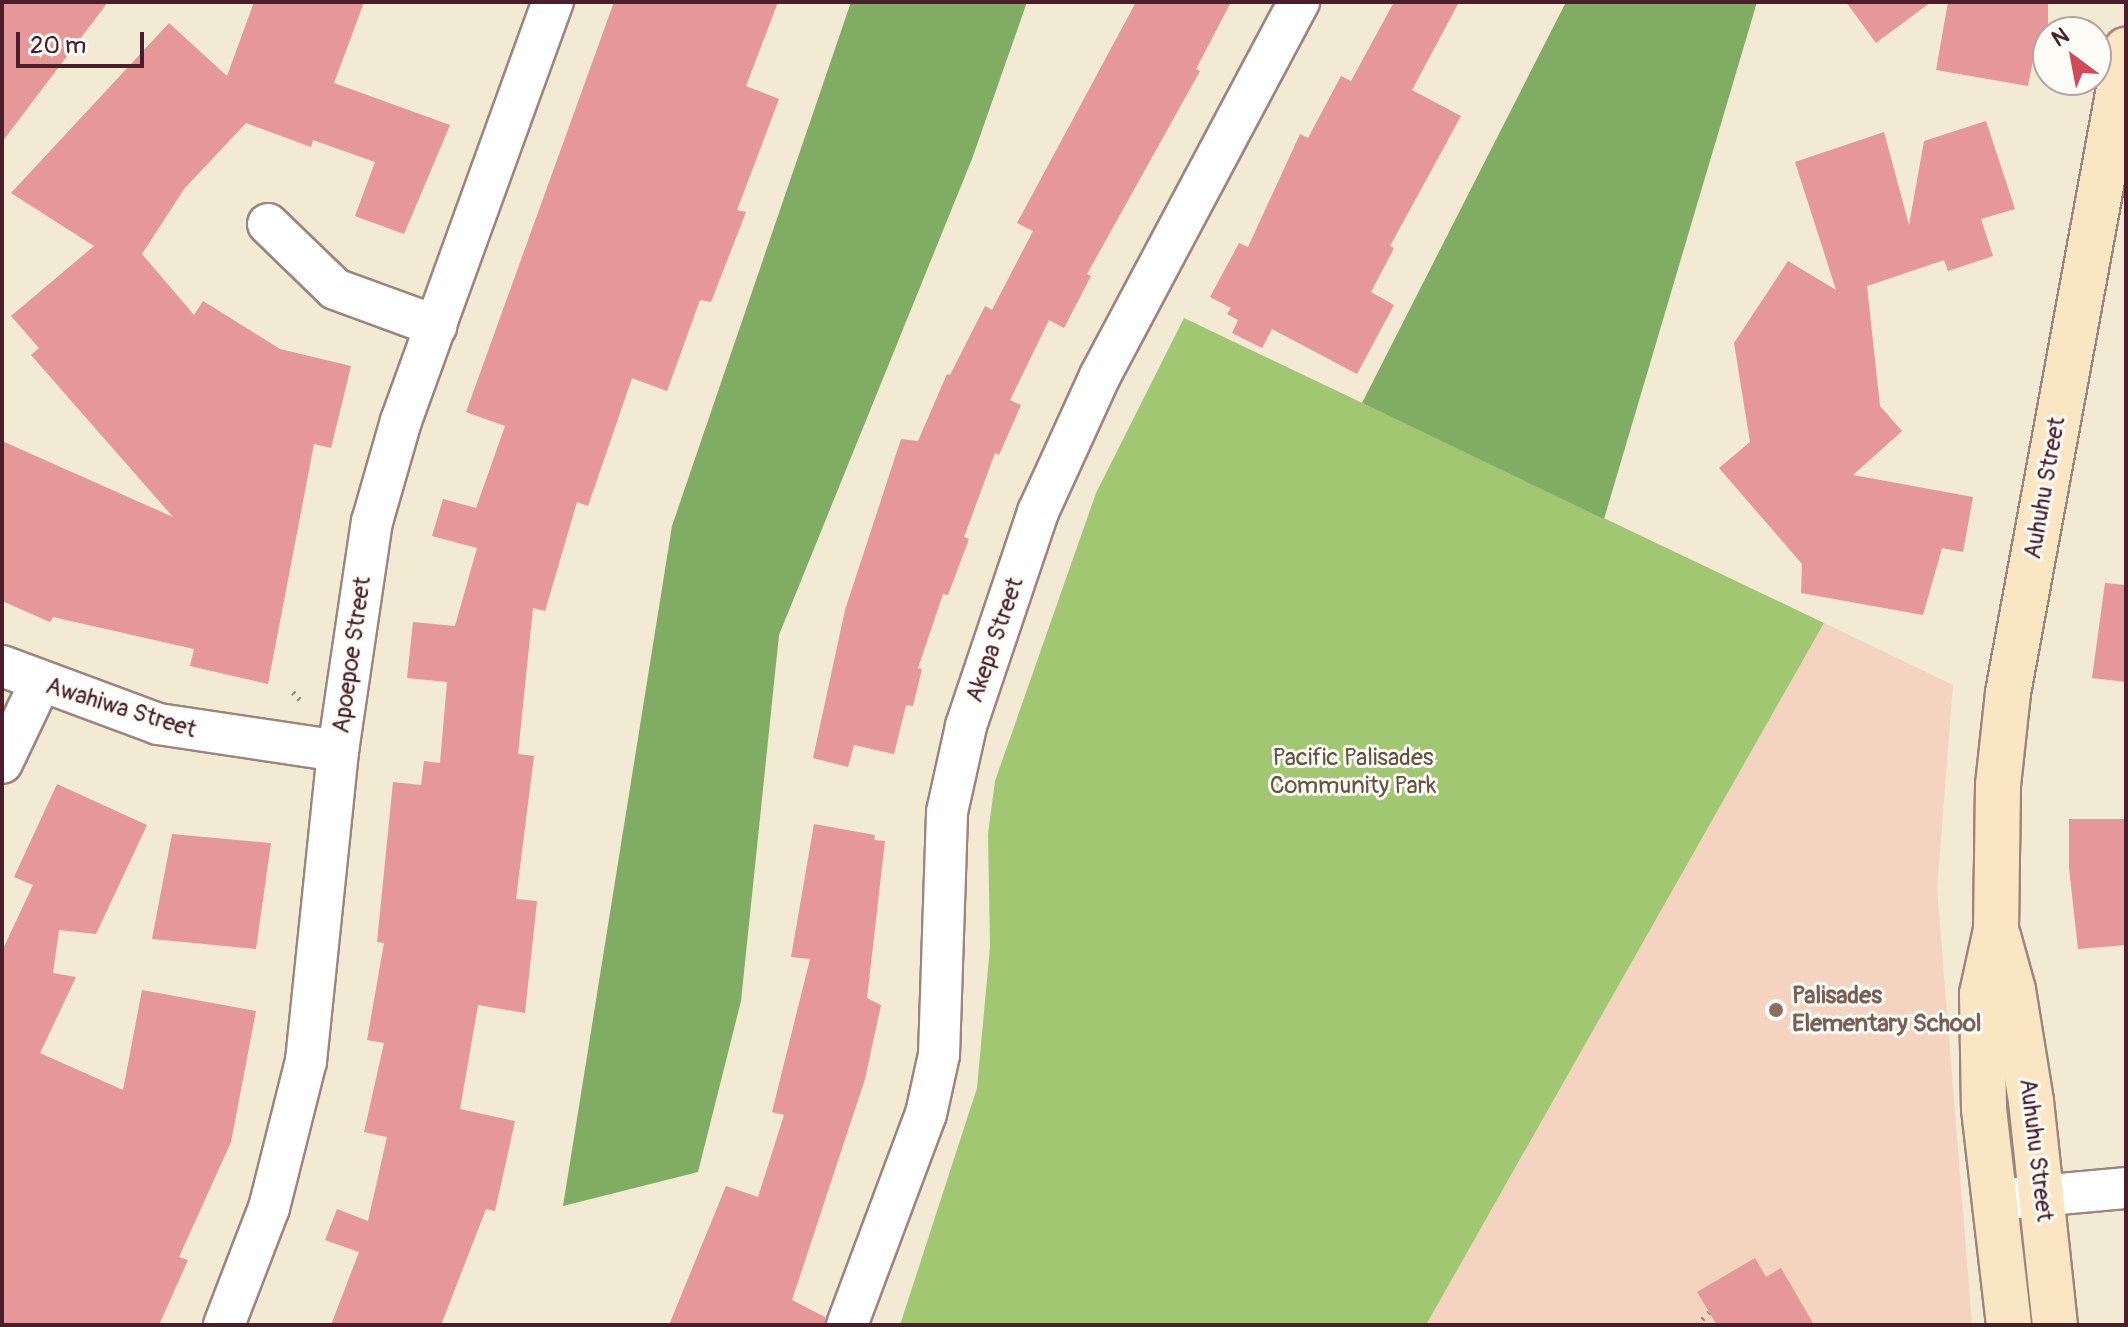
<!DOCTYPE html>
<html>
<head>
<meta charset="utf-8">
<style>
	body { margin:0 }
	#map { position:relative; width:2128px; height:1327px; overflow:hidden; background:#f2ead2; font-family:Pangolin,sans-serif }
	div>[style] { position:absolute }
	.built>* { inset:0; background:#f4d3c0 }
	.green>* { inset:0; background:#a2c772 }
	.forest>* { inset:0; background:#81ac64 }
	.building>* { inset:0; background:#e59897 }
	.path>* { height:5px; margin-top:-2.5px; transform-origin:0; background:repeating-linear-gradient(90deg,#9e847e 0 2px,transparent 0 8px) }
	.roads { filter:drop-shadow(2px 0 #9e847e) drop-shadow(-2px 0 #9e847e) drop-shadow(0 2px #9e847e) drop-shadow(0 -2px #9e847e) }
	.street>* { height:40px; margin:-20px; padding:0 20px; transform-origin:20px; border-radius:20px; background:#fff }
	.secondary>* { height:44px; margin:-22px; padding:0 22px; transform-origin:22px; border-radius:22px; background:#fbe6c4 }
	.dots>* { width:22px; height:22px; translate:-50% -50%; box-sizing:border-box; border:4px solid #fdfcf7; border-radius:50% }
	span { translate:-50% -50%; white-space:nowrap; text-align:center; line-height:1.15; -webkit-text-stroke:6px #fdfcf7; paint-order:stroke }
	.street-label { font-size:24px; color:#4a1f2b }
	.park-label { font-size:24px; color:#645140 }
	.education-label { font-size:24px; color:#785e54; font-weight:700 }
	.left { translate:0 -50%; text-align:left }
	.frame { position:absolute; inset:0; border:4px solid #4a1f2b; pointer-events:none }
	.north { position:absolute; left:2032px; top:16px; width:80px; height:80px; box-sizing:border-box; background:#fdfcf7; border:2px solid #b5a4a5; border-radius:50%; rotate:328deg; font-size:22px; font-weight:700; line-height:32px; text-align:center; color:#4a1f2b }
	.north::after { content:''; display:block; margin:auto; width:28px; height:36px; background:#d1495b; clip-path:polygon(50% 0,100% 100%,50% 72%,0 100%) }
	.scale { position:absolute; left:16px; top:32px; width:128px; height:36px; box-sizing:border-box; border:4px solid #4a1f2b; border-top:0; padding-left:10px; font-size:24px; line-height:28px; white-space:nowrap; color:#4a1f2b; -webkit-text-stroke:6px #fdfcf7; paint-order:stroke }
</style>
</head>
<body>
<div id="map">
	<div class="built">
		<div style="clip-path:polygon(1824px 623px,1953px 685px,1937px 888px,1972px 1325px,1426px 1325px)"></div>
	</div>
	<div class="green">
		<div style="clip-path:polygon(1184px 318px,1824px 623px,1426px 1325px,900px 1325px,977px 1088px,990px 947px,988px 834px,995px 781px,1096px 493px)"></div>
	</div>
	<div class="forest">
		<div style="clip-path:polygon(851px 2px,1027px 2px,972px 159px,779px 635px,741px 1001px,698px 1172px,563px 1206px,672px 526px)"></div>
		<div style="clip-path:polygon(1566px 2px,1757px 2px,1604px 519px,1362px 403px)"></div>
	</div>
	<div class="building">
		<div style="clip-path:polygon(2px 2px,108px 2px,2px 142px)"></div>
		<div style="clip-path:polygon(254px 2px,364px 2px,334px 83px,450px 125px,404px 234px,355px 216px,375px 162px,313px 140px,311px 147px,246px 123px,184px 189px,142px 254px,194px 315px,203px 301px,280px 349px,351px 366px,331px 448px,314px 444px,268px 684px,190px 666px,194px 649px,53px 617px,50px 622px,2px 601px,2px 441px,173px 517px,31px 355px,39px 348px,11px 316px,94px 246px,11px 193px,169px 23px,227px 76px)"></div>
		<div style="clip-path:polygon(614px 2px,778px 2px,746px 86px,779px 99px,737px 210px,746px 212px,711px 302px,700px 300px,667px 391px,632px 378px,588px 506px,577px 502px,545px 611px,533px 608px,518px 754px,534px 756px,516px 899px,537px 901px,525px 1013px,478px 1005px,460px 1109px,515px 1121px,495px 1211px,486px 1209px,441px 1325px,331px 1325px,359px 1252px,325px 1240px,337px 1209px,368px 1221px,387px 1137px,364px 1132px,384px 1043px,367px 1040px,384px 943px,377px 942px,393px 782px,421px 785px,424px 761px,440px 763px,447px 682px,407px 678px,413px 622px,455px 626px,477px 548px,432px 536px,443px 499px,476px 508px,505px 426px,466px 412px)"></div>
		<div style="clip-path:polygon(1136px 2px,1231px 2px,1196px 69px,1200px 71px,1087px 274px,1091px 276px,1064px 328px,1049px 320px,1010px 400px,1021px 405px,999px 455px,995px 453px,964px 537px,969px 539px,948px 595px,943px 594px,918px 668px,922px 669px,913px 706px,906px 705px,894px 754px,854px 745px,848px 767px,813px 758px,845px 610px,901px 439px,918px 441px,947px 374px,950px 375px,985px 306px,992px 310px,1033px 231px,1017px 223px)"></div>
		<div style="clip-path:polygon(1394px 2px,1459px 2px,1412px 90px,1461px 116px,1390px 246px,1394px 248px,1371px 292px,1394px 305px,1357px 374px,1272px 329px,1262px 348px,1232px 333px,1238px 320px,1227px 314px,1231px 308px,1210px 297px,1239px 243px,1248px 247px,1300px 134px,1308px 138px,1341px 76px,1351px 81px)"></div>
		<div style="clip-path:polygon(1846px 2px,1931px 2px,1876px 43px)"></div>
		<div style="clip-path:polygon(1948px 2px,2048px 2px,2048px 40px,2037px 39px,2028px 86px,1936px 70px)"></div>
		<div style="clip-path:polygon(1986px 121px,2015px 209px,1981px 219px,1993px 256px,1948px 271px,1944px 260px,1867px 286px,1880px 406px,1902px 431px,1853px 475px,1973px 497px,1963px 552px,1942px 548px,1923px 615px,1801px 593px,1802px 564px,1719px 468px,1750px 442px,1734px 343px,1788px 261px,1836px 290px,1795px 162px,1884px 132px,1909px 225px,1924px 141px)"></div>
		<div style="clip-path:polygon(2105px 583px,2126px 585px,2126px 682px,2092px 678px)"></div>
		<div style="clip-path:polygon(57px 784px,147px 825px,96px 934px,59px 930px,53px 973px,76px 977px,40px 1053px,123px 1090px,142px 990px,256px 1011px,231px 1142px,179px 1257px,188px 1260px,159px 1325px,2px 1325px,2px 951px,33px 885px,14px 877px)"></div>
		<div style="clip-path:polygon(2069px 819px,2126px 819px,2126px 945px,2078px 949px,2069px 868px)"></div>
		<div style="clip-path:polygon(814px 824px,875px 835px,874px 840px,885px 841px,867px 998px,881px 1005px,865px 1079px,792px 1300px,825px 1317px,825px 1325px,669px 1325px,726px 1186px,758px 1197px,784px 1115px,772px 1112px,810px 959px,791px 957px)"></div>
		<div style="clip-path:polygon(172px 834px,271px 843px,256px 949px,152px 939px)"></div>
		<div style="clip-path:polygon(1755px 1258px,1766px 1277px,1781px 1268px,1814px 1325px,1717px 1325px,1697px 1292px)"></div>
	</div>
	<div class="path">
		<div style="left:293px;top:692px;width:13px;rotate:48deg"></div>
		<div style="left:1697px;top:1325px;width:18px;rotate:-47deg"></div>
	</div>
	<div class="roads">
		<div class="street">
			<div style="left:268px;top:224px;width:93px;rotate:44.1deg"></div>
			<div style="left:335px;top:289px;width:108px;rotate:20.1deg"></div>
			<div style="left:2px;top:666px;width:166px;rotate:20.4deg"></div>
			<div style="left:158px;top:724px;width:182px;rotate:8.5deg"></div>
			<div style="left:2px;top:763px;width:89px;rotate:-64.6deg"></div>
			<div style="left:1994px;top:1200px;width:133px;rotate:-5.2deg"></div>
			<div style="left:224px;top:1325px;width:125px;rotate:-69deg"></div>
			<div style="left:269px;top:1208px;width:152px;rotate:-75.9deg"></div>
			<div style="left:306px;top:1061px;width:312px;rotate:-84.1deg"></div>
			<div style="left:338px;top:751px;width:232px;rotate:-81.6deg"></div>
			<div style="left:372px;top:522px;width:105px;rotate:-74deg"></div>
			<div style="left:401px;top:421px;width:446px;rotate:-70.1deg"></div>
			<div style="left:847px;top:1325px;width:225px;rotate:-69.5deg"></div>
			<div style="left:926px;top:1114px;width:60px;rotate:-77.6deg"></div>
			<div style="left:939px;top:1055px;width:243px;rotate:-88.1deg"></div>
			<div style="left:947px;top:812px;width:88px;rotate:-77.5deg"></div>
			<div style="left:966px;top:726px;width:226px;rotate:-71.4deg"></div>
			<div style="left:1038px;top:512px;width:149px;rotate:-65.5deg"></div>
			<div style="left:1100px;top:376px;width:424px;rotate:-62deg"></div>
		</div>
		<div class="secondary">
			<div style="left:1998px;top:936px;width:56px;rotate:74.5deg"></div>
			<div style="left:2013px;top:990px;width:112px;rotate:80.8deg"></div>
			<div style="left:2031px;top:1101px;width:225px;rotate:83.9deg"></div>
			<div style="left:2009px;top:1325px;width:217px;rotate:-96.6deg"></div>
			<div style="left:1984px;top:1109px;width:115px;rotate:-91deg"></div>
			<div style="left:1982px;top:994px;width:66px;rotate:-77.7deg"></div>
			<div style="left:1996px;top:930px;width:145px;rotate:-89.2deg"></div>
			<div style="left:1998px;top:785px;width:93px;rotate:-83.8deg"></div>
			<div style="left:2008px;top:693px;width:654px;rotate:-79.6deg"></div>
		</div>
	</div>
	<div class="dots">
		<div style="left:1776px;top:1010px;background:#8d6e63"></div>
	</div>
	<div class="street-label">
		<span style="left:2045px;top:488px;rotate:-80deg">Auhuhu Street</span>
		<span style="left:995px;top:640px;rotate:-71deg">Akepa Street</span>
		<span style="left:352px;top:655px;rotate:-82deg">Apoepoe Street</span>
		<span style="left:121px;top:708px;rotate:17deg">Awahiwa Street</span>
		<span style="left:2036px;top:1150px;rotate:83deg">Auhuhu Street</span>
	</div>
	<div class="park-label">
		<span style="left:1353px;top:772px">Pacific Palisades<br>Community Park</span>
	</div>
	<div class="education-label">
		<span class="left" style="left:1792px;top:1010px">Palisades<br>Elementary School</span>
	</div>
	<div class="frame"></div>
	<div class="north">N</div>
	<div class="scale">20 m</div>
</div>
</body>
</html>
